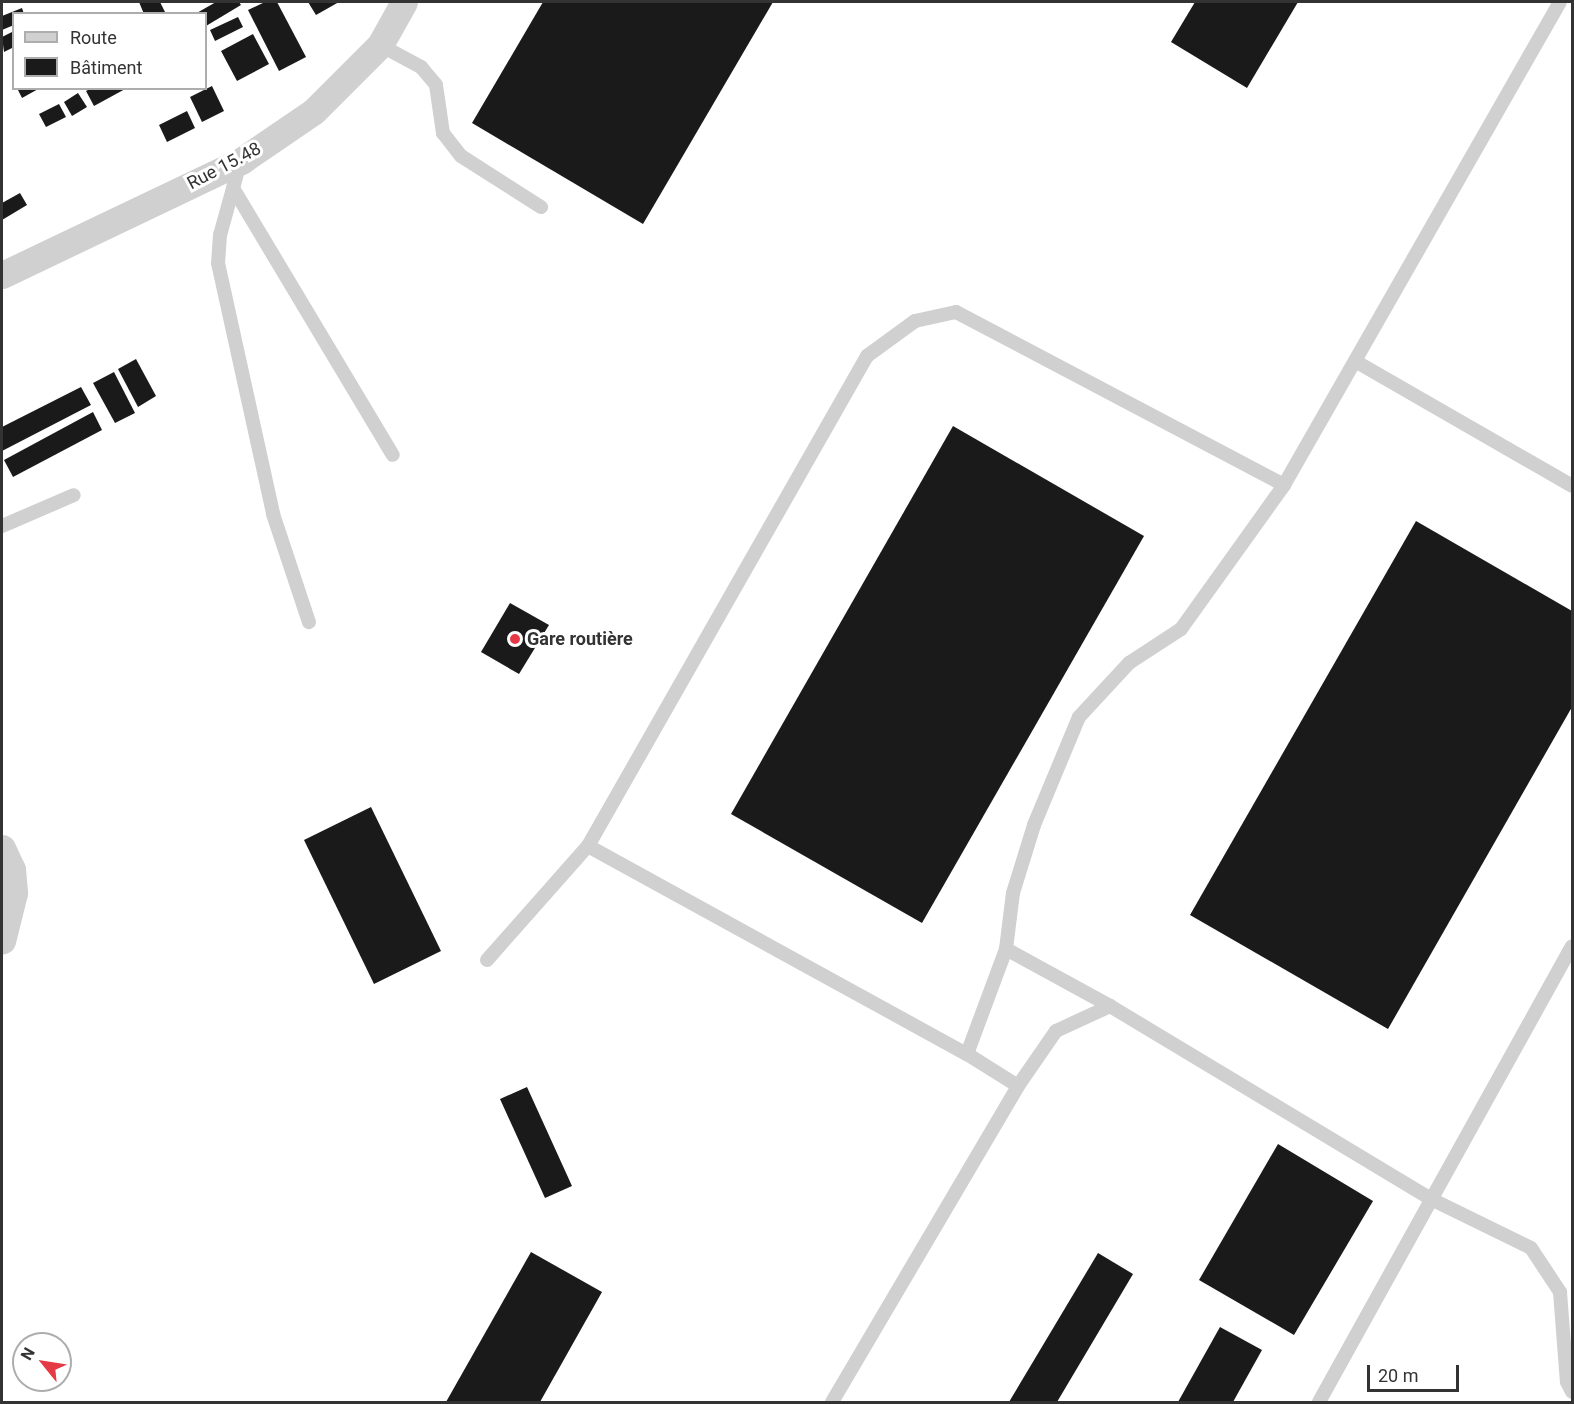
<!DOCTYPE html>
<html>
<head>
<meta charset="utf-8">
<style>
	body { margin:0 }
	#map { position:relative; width:1574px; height:1404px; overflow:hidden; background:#fff; font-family:Roboto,sans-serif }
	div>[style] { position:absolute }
	.building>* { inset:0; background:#1a1a1a }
	.service>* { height:14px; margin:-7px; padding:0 7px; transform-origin:7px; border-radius:7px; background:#d0d0d0 }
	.minor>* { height:27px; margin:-13.5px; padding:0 13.5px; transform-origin:13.5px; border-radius:13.5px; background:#d0d0d0 }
	.dots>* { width:16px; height:16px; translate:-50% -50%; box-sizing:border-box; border:3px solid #fff; border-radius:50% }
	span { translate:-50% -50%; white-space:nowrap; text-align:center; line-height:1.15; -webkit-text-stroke:6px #fff; paint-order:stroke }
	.street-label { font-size:18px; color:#333 }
	.poi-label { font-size:18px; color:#333; font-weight:700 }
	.left { translate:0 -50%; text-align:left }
	.frame { position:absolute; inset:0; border:3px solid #333; pointer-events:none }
	.legend { position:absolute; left:12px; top:12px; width:195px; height:78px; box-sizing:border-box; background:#fff; border:2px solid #adadad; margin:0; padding:8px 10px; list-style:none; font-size:18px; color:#333 }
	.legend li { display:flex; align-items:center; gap:12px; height:30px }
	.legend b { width:30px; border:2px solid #adadad }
	.north { position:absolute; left:12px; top:1332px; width:60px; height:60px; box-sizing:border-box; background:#fff; border:2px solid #adadad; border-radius:50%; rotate:300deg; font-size:16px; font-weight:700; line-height:24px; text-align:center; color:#333 }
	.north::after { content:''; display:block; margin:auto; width:21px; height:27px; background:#e63946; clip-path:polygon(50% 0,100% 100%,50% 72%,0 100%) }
	.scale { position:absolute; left:1367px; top:1365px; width:92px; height:27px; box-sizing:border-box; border:3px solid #333; border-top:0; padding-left:8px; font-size:18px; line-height:21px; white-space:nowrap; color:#333; -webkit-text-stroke:4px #fff; paint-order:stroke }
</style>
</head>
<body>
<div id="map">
	<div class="building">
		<div style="clip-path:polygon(139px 2px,160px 2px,166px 14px,144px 14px)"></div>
		<div style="clip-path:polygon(216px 2px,239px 2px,241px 5px,206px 26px,206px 14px,195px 14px)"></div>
		<div style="clip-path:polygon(265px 2px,277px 2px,306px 57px,279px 71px,248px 10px)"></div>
		<div style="clip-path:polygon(308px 2px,339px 2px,316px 15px)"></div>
		<div style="clip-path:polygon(543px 2px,773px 2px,643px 224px,472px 123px)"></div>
		<div style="clip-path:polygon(1195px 2px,1298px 2px,1247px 88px,1171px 42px)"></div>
		<div style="clip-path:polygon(22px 8px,24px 14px,14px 14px,14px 25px,2px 30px,2px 16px)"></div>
		<div style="clip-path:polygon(238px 17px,243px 27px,215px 41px,210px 30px)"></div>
		<div style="clip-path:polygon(14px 31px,14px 47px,4px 52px,2px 37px)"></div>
		<div style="clip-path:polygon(253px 34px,269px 64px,237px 81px,221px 51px)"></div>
		<div style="clip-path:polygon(212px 86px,224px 111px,202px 122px,190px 97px)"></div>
		<div style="clip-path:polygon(17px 88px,40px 88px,22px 98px)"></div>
		<div style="clip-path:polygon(92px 88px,127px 88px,94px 106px,86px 91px)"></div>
		<div style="clip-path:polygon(78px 93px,87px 107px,72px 116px,64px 102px)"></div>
		<div style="clip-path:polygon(59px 104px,66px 117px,46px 127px,39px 114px)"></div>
		<div style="clip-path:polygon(187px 111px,195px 128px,167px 142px,159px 125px)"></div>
		<div style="clip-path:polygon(20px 193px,27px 205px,2px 220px,2px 203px)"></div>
		<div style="clip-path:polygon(136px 359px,156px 396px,138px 407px,118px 369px)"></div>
		<div style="clip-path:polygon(114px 372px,135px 413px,115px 423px,93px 383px)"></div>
		<div style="clip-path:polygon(81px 387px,91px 405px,2px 451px,2px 427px)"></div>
		<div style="clip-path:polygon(93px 412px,102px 430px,13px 477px,4px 460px)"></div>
		<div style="clip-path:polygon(953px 426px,1144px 536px,922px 923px,731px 814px)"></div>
		<div style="clip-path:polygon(1416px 521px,1572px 611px,1572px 707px,1388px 1029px,1190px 915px)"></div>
		<div style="clip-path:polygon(510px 603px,549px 625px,519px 674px,481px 652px)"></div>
		<div style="clip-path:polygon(371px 807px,441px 951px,374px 984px,304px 840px)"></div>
		<div style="clip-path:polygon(527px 1087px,572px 1186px,545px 1198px,500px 1099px)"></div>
		<div style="clip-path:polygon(1278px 1144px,1373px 1201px,1294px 1335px,1199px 1280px)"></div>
		<div style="clip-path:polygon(531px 1252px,602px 1292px,540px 1402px,446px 1402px)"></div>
		<div style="clip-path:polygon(1098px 1253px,1133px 1274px,1057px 1402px,1009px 1402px)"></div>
		<div style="clip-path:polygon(1220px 1327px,1262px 1350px,1233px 1402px,1178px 1402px)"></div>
	</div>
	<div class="service">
		<div style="left:380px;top:45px;width:47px;rotate:28.2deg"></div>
		<div style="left:421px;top:67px;width:23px;rotate:50deg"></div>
		<div style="left:436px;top:85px;width:49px;rotate:81.7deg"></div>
		<div style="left:443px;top:133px;width:29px;rotate:52deg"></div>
		<div style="left:461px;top:156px;width:95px;rotate:32.5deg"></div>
		<div style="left:240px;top:163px;width:75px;rotate:105.5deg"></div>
		<div style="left:220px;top:235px;width:28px;rotate:94deg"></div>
		<div style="left:218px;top:263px;width:257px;rotate:77.6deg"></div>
		<div style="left:273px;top:514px;width:114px;rotate:71.6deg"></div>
		<div style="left:233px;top:188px;width:311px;rotate:59.1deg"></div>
		<div style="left:1355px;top:361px;width:250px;rotate:29.9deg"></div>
		<div style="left:2px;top:526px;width:78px;rotate:-23.3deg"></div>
		<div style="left:588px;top:846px;width:432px;rotate:28.8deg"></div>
		<div style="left:967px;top:1054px;width:60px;rotate:32.1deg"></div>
		<div style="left:1006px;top:949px;width:119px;rotate:28.7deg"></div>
		<div style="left:1110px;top:1006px;width:375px;rotate:31deg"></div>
		<div style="left:1431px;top:1199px;width:111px;rotate:26.1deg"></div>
		<div style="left:1531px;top:1248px;width:53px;rotate:56.6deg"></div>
		<div style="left:1560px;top:1292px;width:90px;rotate:85.6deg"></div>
		<div style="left:1567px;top:1382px;width:11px;rotate:63deg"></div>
		<div style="left:487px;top:960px;width:152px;rotate:-48.5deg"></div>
		<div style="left:588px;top:846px;width:564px;rotate:-60.34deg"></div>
		<div style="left:867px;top:356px;width:59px;rotate:-36.1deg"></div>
		<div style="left:915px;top:321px;width:42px;rotate:-12.4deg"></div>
		<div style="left:956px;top:312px;width:371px;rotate:27.8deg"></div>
		<div style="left:967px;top:1054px;width:112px;rotate:-69.6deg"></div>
		<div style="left:1006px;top:949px;width:56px;rotate:-82.9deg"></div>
		<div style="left:1013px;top:893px;width:71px;rotate:-72.8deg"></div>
		<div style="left:1034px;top:825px;width:117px;rotate:-67.4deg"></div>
		<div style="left:1079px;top:717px;width:74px;rotate:-47.2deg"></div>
		<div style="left:1129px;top:663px;width:62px;rotate:-33.2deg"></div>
		<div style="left:1181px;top:629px;width:177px;rotate:-54.4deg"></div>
		<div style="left:1284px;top:485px;width:556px;rotate:-60.26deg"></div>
		<div style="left:832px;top:1402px;width:367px;rotate:-59.5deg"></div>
		<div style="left:1018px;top:1086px;width:67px;rotate:-55.4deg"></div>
		<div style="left:1056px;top:1031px;width:60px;rotate:-24.8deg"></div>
		<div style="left:1319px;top:1402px;width:521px;rotate:-60.98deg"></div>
	</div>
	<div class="minor">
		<div style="left:2px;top:275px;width:265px;rotate:-25.5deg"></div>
		<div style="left:241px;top:161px;width:88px;rotate:-34.4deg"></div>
		<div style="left:314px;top:111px;width:93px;rotate:-45deg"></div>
		<div style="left:380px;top:45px;width:49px;rotate:-60.8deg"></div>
		<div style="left:2px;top:848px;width:23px;rotate:65deg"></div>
		<div style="left:12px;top:869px;width:24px;rotate:85deg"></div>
		<div style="left:14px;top:893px;width:49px;rotate:104deg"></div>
	</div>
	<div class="dots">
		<div style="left:515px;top:639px;background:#e63946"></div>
	</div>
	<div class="street-label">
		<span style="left:224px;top:166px;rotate:-28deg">Rue 15.48</span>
	</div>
	<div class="poi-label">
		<span class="left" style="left:527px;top:639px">Gare routière</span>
	</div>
	<div class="frame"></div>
	<ul class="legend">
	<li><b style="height:8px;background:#d0d0d0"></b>Route</li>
	<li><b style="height:16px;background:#1a1a1a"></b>Bâtiment</li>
	</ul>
	<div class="north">N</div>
	<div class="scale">20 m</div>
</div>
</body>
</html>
